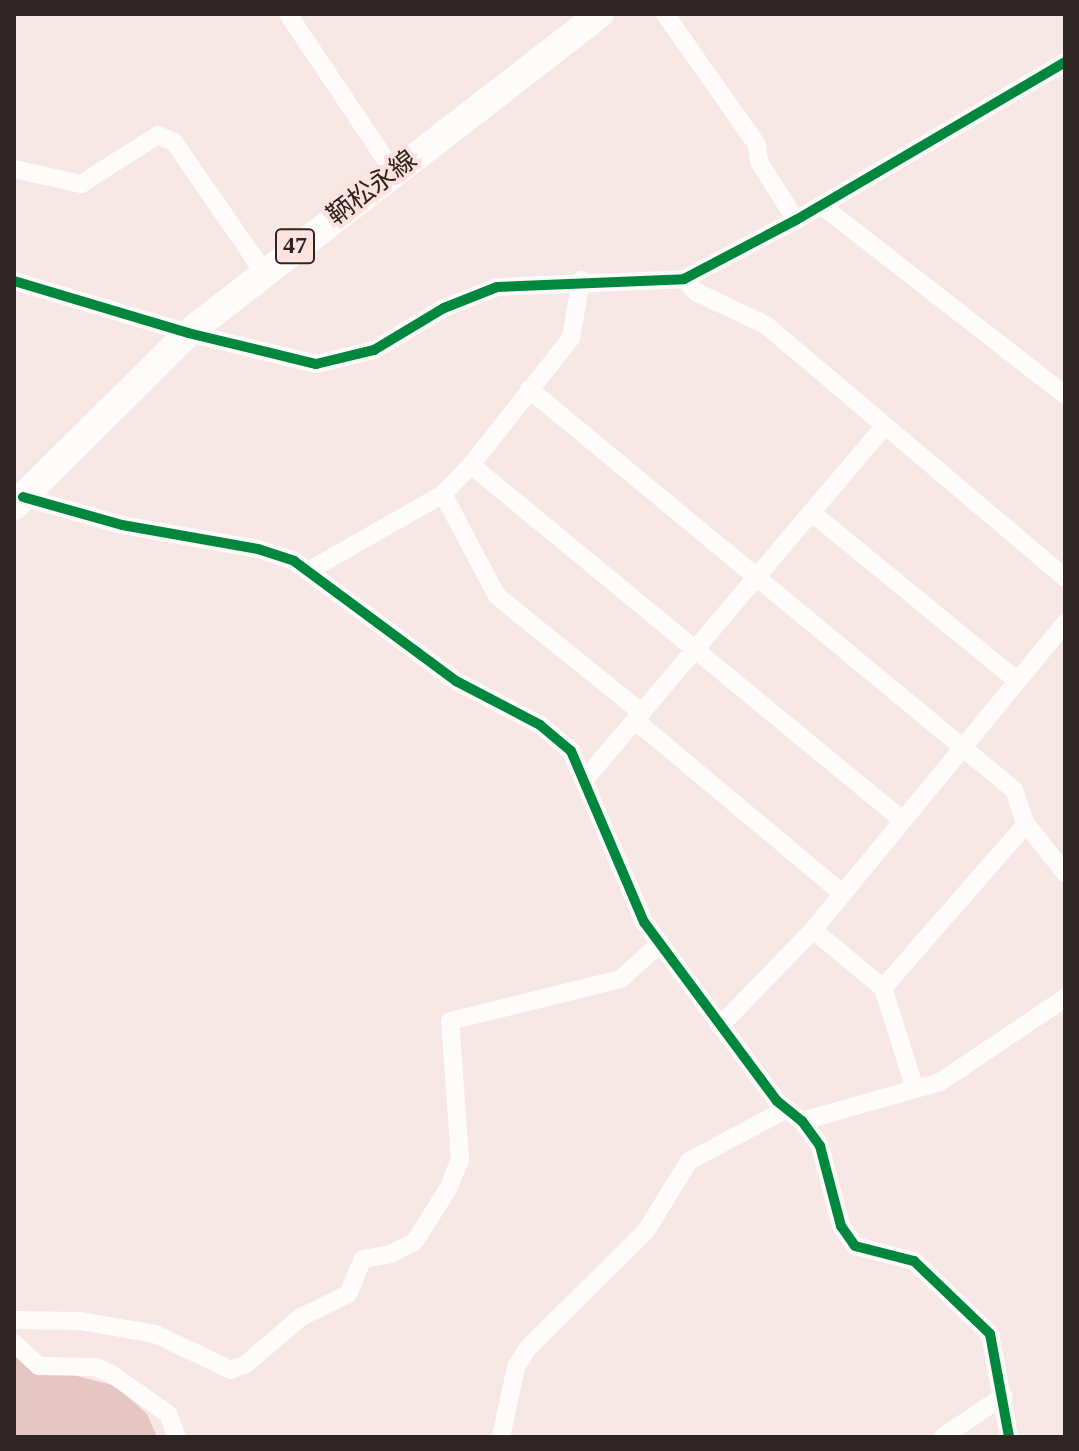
<!DOCTYPE html>
<html>
<head>
<meta charset="utf-8">
<style>
	body { margin:0 }
	#map { position:relative; width:1079px; height:1451px; overflow:hidden; background:#f7e8e5; font-family:"Times New Roman","Noto Sans JP",serif }
	div>[style] { position:absolute }
	.green>* { inset:0; background:#e6c6c2 }
	.minor>* { height:18px; margin:-9px; padding:0 9px; transform-origin:9px; border-radius:9px; background:#fefcfb }
	.primary>* { height:28px; margin:-14px; padding:0 14px; transform-origin:14px; border-radius:14px; background:#fefcfb }
	.cycleway>* { height:10px; margin:-5px; padding:0 5px; transform-origin:5px; border-radius:5px; background:#00873e }
	span { translate:-50% -50%; white-space:nowrap; text-align:center; line-height:1.15; -webkit-text-stroke:8px #fee2de; paint-order:stroke }
	.shield-label span { padding:2px 6px; background:#fee2de; border:2px solid; border-radius:6px; -webkit-text-stroke-width:0 }
	.shield-label { font-size:24px; color:#2e2423; font-weight:700 }
	.street-label { font-size:26px; color:#2e2423 }
	.frame { position:absolute; inset:0; border:16px solid #2e2423; pointer-events:none }
</style>
</head>
<body>
<div id="map">
	<div class="green">
		<div style="clip-path:polygon(14px 1350px,46px 1368px,116px 1386px,147px 1414px,157px 1437px,14px 1437px)"></div>
	</div>
	<div class="minor">
		<div style="left:288px;top:14px;width:189px;rotate:56.2deg"></div>
		<div style="left:665px;top:14px;width:160px;rotate:54.9deg"></div>
		<div style="left:757px;top:145px;width:17px;rotate:83deg"></div>
		<div style="left:759px;top:162px;width:69px;rotate:57.5deg"></div>
		<div style="left:14px;top:169px;width:69px;rotate:12.6deg"></div>
		<div style="left:81px;top:184px;width:91px;rotate:-32.5deg"></div>
		<div style="left:158px;top:135px;width:17px;rotate:24deg"></div>
		<div style="left:174px;top:142px;width:157px;rotate:55.4deg"></div>
		<div style="left:821px;top:205px;width:309px;rotate:37.9deg"></div>
		<div style="left:684px;top:279px;width:18px;rotate:47deg"></div>
		<div style="left:696px;top:292px;width:77px;rotate:25.2deg"></div>
		<div style="left:766px;top:325px;width:392px;rotate:40.2deg"></div>
		<div style="left:14px;top:281px;width:182px;rotate:16.6deg"></div>
		<div style="left:188px;top:333px;width:132px;rotate:13.6deg"></div>
		<div style="left:316px;top:364px;width:60px;rotate:-13.6deg"></div>
		<div style="left:374px;top:350px;width:82px;rotate:-31deg"></div>
		<div style="left:444px;top:308px;width:57px;rotate:-21.6deg"></div>
		<div style="left:497px;top:287px;width:187px;rotate:-2.4deg"></div>
		<div style="left:684px;top:279px;width:127px;rotate:-27.8deg"></div>
		<div style="left:796px;top:220px;width:312px;rotate:-30.4deg"></div>
		<div style="left:529px;top:389px;width:629px;rotate:39.58deg"></div>
		<div style="left:1014px;top:790px;width:36px;rotate:71deg"></div>
		<div style="left:1026px;top:824px;width:63px;rotate:51.5deg"></div>
		<div style="left:471px;top:465px;width:557px;rotate:39.46deg"></div>
		<div style="left:443px;top:494px;width:115px;rotate:62.1deg"></div>
		<div style="left:497px;top:596px;width:186px;rotate:38.9deg"></div>
		<div style="left:23px;top:497px;width:103px;rotate:15.8deg"></div>
		<div style="left:122px;top:525px;width:138px;rotate:10deg"></div>
		<div style="left:258px;top:549px;width:38px;rotate:18deg"></div>
		<div style="left:294px;top:561px;width:202px;rotate:36.5deg"></div>
		<div style="left:456px;top:681px;width:95px;rotate:27.6deg"></div>
		<div style="left:540px;top:725px;width:40px;rotate:40deg"></div>
		<div style="left:571px;top:751px;width:186px;rotate:66.9deg"></div>
		<div style="left:644px;top:922px;width:223px;rotate:53.4deg"></div>
		<div style="left:777px;top:1101px;width:32px;rotate:39deg"></div>
		<div style="left:802px;top:1121px;width:31px;rotate:54deg"></div>
		<div style="left:820px;top:1146px;width:83px;rotate:75.3deg"></div>
		<div style="left:841px;top:1226px;width:24px;rotate:55deg"></div>
		<div style="left:855px;top:1246px;width:61px;rotate:14.3deg"></div>
		<div style="left:914px;top:1261px;width:105px;rotate:43.8deg"></div>
		<div style="left:990px;top:1334px;width:105px;rotate:79.5deg"></div>
		<div style="left:811px;top:512px;width:264px;rotate:39.3deg"></div>
		<div style="left:310px;top:570px;width:153px;rotate:-29.7deg"></div>
		<div style="left:443px;top:494px;width:40px;rotate:-46deg"></div>
		<div style="left:471px;top:465px;width:162px;rotate:-51.8deg"></div>
		<div style="left:571px;top:338px;width:59px;rotate:-80.2deg"></div>
		<div style="left:636px;top:721px;width:268px;rotate:39.9deg"></div>
		<div style="left:586px;top:778px;width:460px;rotate:-49.7deg"></div>
		<div style="left:813px;top:930px;width:91px;rotate:39.6deg"></div>
		<div style="left:883px;top:988px;width:103px;rotate:72.4deg"></div>
		<div style="left:883px;top:988px;width:218px;rotate:-48.9deg"></div>
		<div style="left:720px;top:1026px;width:134px;rotate:-45.9deg"></div>
		<div style="left:813px;top:930px;width:397px;rotate:-50.6deg"></div>
		<div style="left:802px;top:1121px;width:143px;rotate:-15.8deg"></div>
		<div style="left:940px;top:1082px;width:151px;rotate:-33.9deg"></div>
		<div style="left:14px;top:1320px;width:66px;rotate:0.9deg"></div>
		<div style="left:80px;top:1321px;width:76px;rotate:9.8deg"></div>
		<div style="left:155px;top:1334px;width:84px;rotate:25.3deg"></div>
		<div style="left:231px;top:1370px;width:16px;rotate:-22deg"></div>
		<div style="left:246px;top:1364px;width:72px;rotate:-40.5deg"></div>
		<div style="left:301px;top:1317px;width:52px;rotate:-26.1deg"></div>
		<div style="left:348px;top:1294px;width:38px;rotate:-67deg"></div>
		<div style="left:363px;top:1259px;width:28px;rotate:-10deg"></div>
		<div style="left:391px;top:1254px;width:27px;rotate:-28deg"></div>
		<div style="left:415px;top:1241px;width:62px;rotate:-57.6deg"></div>
		<div style="left:448px;top:1189px;width:32px;rotate:-68deg"></div>
		<div style="left:460px;top:1159px;width:138px;rotate:-94.1deg"></div>
		<div style="left:450px;top:1021px;width:176px;rotate:-13.8deg"></div>
		<div style="left:621px;top:979px;width:52px;rotate:-42.6deg"></div>
		<div style="left:14px;top:1343px;width:34px;rotate:43deg"></div>
		<div style="left:39px;top:1366px;width:57px;rotate:1deg"></div>
		<div style="left:96px;top:1367px;width:19px;rotate:25deg"></div>
		<div style="left:113px;top:1375px;width:67px;rotate:35.3deg"></div>
		<div style="left:168px;top:1414px;width:25px;rotate:69deg"></div>
		<div style="left:501px;top:1437px;width:72px;rotate:-77.9deg"></div>
		<div style="left:516px;top:1367px;width:22px;rotate:-58deg"></div>
		<div style="left:528px;top:1348px;width:166px;rotate:-44.8deg"></div>
		<div style="left:646px;top:1231px;width:82px;rotate:-58.4deg"></div>
		<div style="left:689px;top:1161px;width:111px;rotate:-28deg"></div>
		<div style="left:943px;top:1437px;width:73px;rotate:-34.3deg"></div>
	</div>
	<div class="primary">
		<div style="left:14px;top:506px;width:245px;rotate:-44.8deg"></div>
		<div style="left:188px;top:333px;width:521px;rotate:-37.75deg"></div>
	</div>
	<div class="cycleway">
		<div style="left:14px;top:281px;width:182px;rotate:16.6deg"></div>
		<div style="left:188px;top:333px;width:132px;rotate:13.6deg"></div>
		<div style="left:316px;top:364px;width:60px;rotate:-13.6deg"></div>
		<div style="left:374px;top:350px;width:82px;rotate:-31deg"></div>
		<div style="left:444px;top:308px;width:57px;rotate:-21.6deg"></div>
		<div style="left:497px;top:287px;width:187px;rotate:-2.4deg"></div>
		<div style="left:684px;top:279px;width:127px;rotate:-27.8deg"></div>
		<div style="left:796px;top:220px;width:312px;rotate:-30.4deg"></div>
		<div style="left:23px;top:497px;width:103px;rotate:15.8deg"></div>
		<div style="left:122px;top:525px;width:138px;rotate:10deg"></div>
		<div style="left:258px;top:549px;width:38px;rotate:18deg"></div>
		<div style="left:294px;top:561px;width:202px;rotate:36.5deg"></div>
		<div style="left:456px;top:681px;width:95px;rotate:27.6deg"></div>
		<div style="left:540px;top:725px;width:40px;rotate:40deg"></div>
		<div style="left:571px;top:751px;width:186px;rotate:66.9deg"></div>
		<div style="left:644px;top:922px;width:223px;rotate:53.4deg"></div>
		<div style="left:777px;top:1101px;width:32px;rotate:39deg"></div>
		<div style="left:802px;top:1121px;width:31px;rotate:54deg"></div>
		<div style="left:820px;top:1146px;width:83px;rotate:75.3deg"></div>
		<div style="left:841px;top:1226px;width:24px;rotate:55deg"></div>
		<div style="left:855px;top:1246px;width:61px;rotate:14.3deg"></div>
		<div style="left:914px;top:1261px;width:105px;rotate:43.8deg"></div>
		<div style="left:990px;top:1334px;width:105px;rotate:79.5deg"></div>
	</div>
	<div class="shield-label">
		<span style="left:295px;top:246px">47</span>
	</div>
	<div class="street-label">
		<span style="left:372px;top:188px;rotate:-37deg">鞆松永線</span>
	</div>
	<div class="frame"></div>
</div>
</body>
</html>
